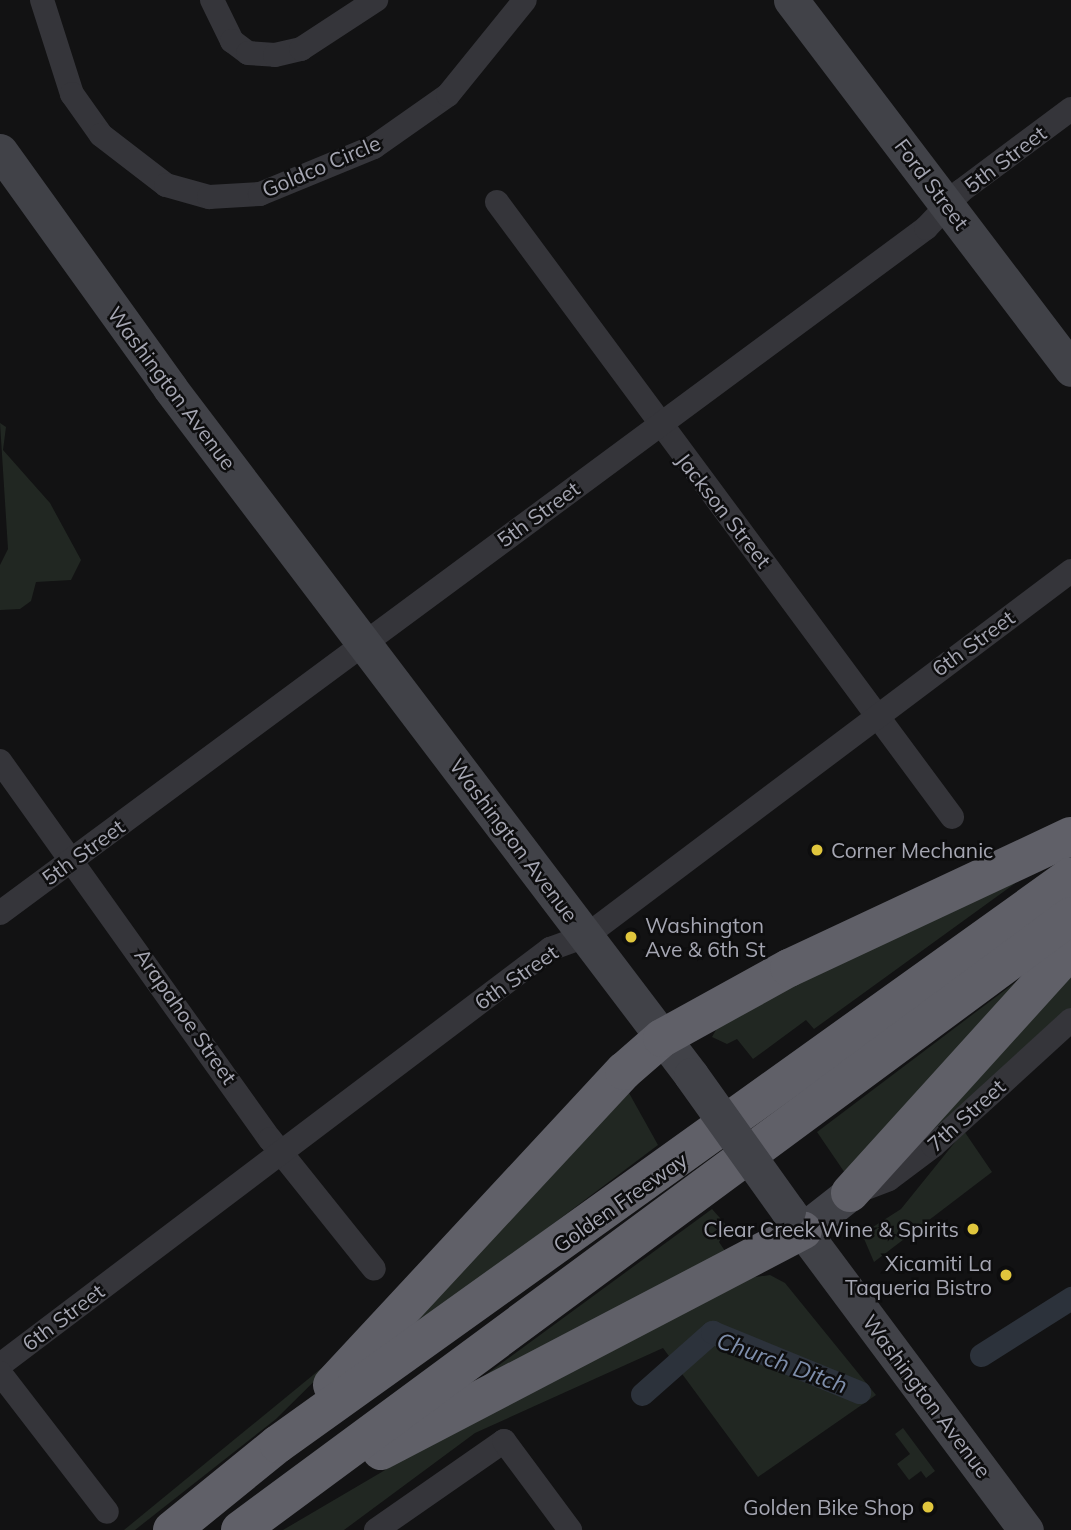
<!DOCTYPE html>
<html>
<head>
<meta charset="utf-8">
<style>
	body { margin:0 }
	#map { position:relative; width:1071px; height:1530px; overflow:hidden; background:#121213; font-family:Mulish,sans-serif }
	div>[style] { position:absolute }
	.green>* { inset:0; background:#212722 }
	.canal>* { height:23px; margin:-11.5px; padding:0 11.5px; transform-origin:11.5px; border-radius:11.5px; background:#2c323b }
	.street>* { height:24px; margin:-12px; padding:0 12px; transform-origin:12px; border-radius:12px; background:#35353a }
	.secondary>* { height:35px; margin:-17.5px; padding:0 17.5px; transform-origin:17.5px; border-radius:17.5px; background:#414248 }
	.highway>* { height:38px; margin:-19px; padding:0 19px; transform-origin:19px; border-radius:19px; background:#606068 }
	.secondary-bridge>* { height:35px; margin:-17.5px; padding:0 17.5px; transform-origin:17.5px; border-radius:17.5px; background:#414248 }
	.dots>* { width:19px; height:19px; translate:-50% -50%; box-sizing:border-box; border:4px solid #0d0d0e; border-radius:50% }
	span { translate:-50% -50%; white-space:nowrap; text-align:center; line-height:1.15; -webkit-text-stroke:5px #0d0d0e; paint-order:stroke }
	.street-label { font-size:21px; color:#a5a6b2 }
	.poi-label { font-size:21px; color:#a5a6b2 }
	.left { translate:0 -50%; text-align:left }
	.right { translate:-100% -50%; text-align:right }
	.water-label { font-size:23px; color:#7e8eab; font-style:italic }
</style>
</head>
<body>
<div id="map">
	<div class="green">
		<div style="clip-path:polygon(0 423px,6px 427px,3px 450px,50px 503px,81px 560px,71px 580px,36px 582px,31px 601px,20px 609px,0 610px,0 565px,8px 549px)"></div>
		<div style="clip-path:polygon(1028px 874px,814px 1029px,806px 1020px,753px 1059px,737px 1039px,727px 1044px,712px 1037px,722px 1019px)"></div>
		<div style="clip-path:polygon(1054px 953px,845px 1173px,817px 1132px)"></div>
		<div style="clip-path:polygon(1071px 976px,1071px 1010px,906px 1159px)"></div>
		<div style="clip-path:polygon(629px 1093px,658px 1145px,405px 1335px,414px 1319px)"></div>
		<div style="clip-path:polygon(964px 1131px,992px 1172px,874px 1262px,862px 1234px,901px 1209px)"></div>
		<div style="clip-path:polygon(712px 1209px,728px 1227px,719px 1242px,731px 1260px,458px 1395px)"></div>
		<div style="clip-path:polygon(770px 1275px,785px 1283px,876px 1395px,758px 1477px,663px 1348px,475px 1433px,344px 1530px,283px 1530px,472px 1419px,742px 1279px)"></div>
		<div style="clip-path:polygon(357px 1339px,276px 1419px,135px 1530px,124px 1530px)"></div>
		<div style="clip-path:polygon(903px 1428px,935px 1471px,926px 1478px,921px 1471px,909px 1480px,897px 1464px,910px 1454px,895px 1434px)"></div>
	</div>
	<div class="canal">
		<div style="left:981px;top:1355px;width:107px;rotate:-32.3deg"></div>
		<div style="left:642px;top:1394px;width:94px;rotate:-41.5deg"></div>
		<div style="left:712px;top:1332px;width:159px;rotate:22.2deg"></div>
	</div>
	<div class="street">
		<div style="left:42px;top:0;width:99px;rotate:72.3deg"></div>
		<div style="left:72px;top:94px;width:50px;rotate:54.7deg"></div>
		<div style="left:101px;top:135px;width:82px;rotate:37.6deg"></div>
		<div style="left:166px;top:185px;width:45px;rotate:15.6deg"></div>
		<div style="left:209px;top:197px;width:51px;rotate:-3.4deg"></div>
		<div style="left:260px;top:194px;width:123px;rotate:-22.4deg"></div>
		<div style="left:374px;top:147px;width:90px;rotate:-35.1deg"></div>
		<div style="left:448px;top:95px;width:122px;rotate:-51deg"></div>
		<div style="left:212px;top:0;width:46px;rotate:64deg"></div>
		<div style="left:232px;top:41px;width:20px;rotate:37deg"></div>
		<div style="left:248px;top:53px;width:27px;rotate:4deg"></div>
		<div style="left:275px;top:55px;width:27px;rotate:-13deg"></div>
		<div style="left:301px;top:49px;width:90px;rotate:-33.2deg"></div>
		<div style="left:497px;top:202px;width:765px;rotate:53.5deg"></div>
		<div style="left:0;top:761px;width:465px;rotate:54.5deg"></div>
		<div style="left:270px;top:1139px;width:166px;rotate:51.3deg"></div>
		<div style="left:0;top:913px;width:1152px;rotate:-36.49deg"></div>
		<div style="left:926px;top:228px;width:51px;rotate:-46.6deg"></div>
		<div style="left:961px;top:191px;width:137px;rotate:-36.7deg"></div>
		<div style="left:858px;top:1191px;width:33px;rotate:-21deg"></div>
		<div style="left:889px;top:1179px;width:55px;rotate:-36.9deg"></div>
		<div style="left:933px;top:1146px;width:187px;rotate:-42.4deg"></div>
		<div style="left:0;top:1365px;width:690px;rotate:-37.1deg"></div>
		<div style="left:550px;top:949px;width:38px;rotate:-20deg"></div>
		<div style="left:586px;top:936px;width:607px;rotate:-36.96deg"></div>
		<div style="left:0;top:1373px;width:175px;rotate:52.4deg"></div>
		<div style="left:376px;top:1530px;width:156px;rotate:-34.8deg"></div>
		<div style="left:504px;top:1441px;width:111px;rotate:53.4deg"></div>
	</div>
	<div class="secondary">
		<div style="left:791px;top:0;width:463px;rotate:52.8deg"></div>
		<div style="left:0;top:151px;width:292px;rotate:54.3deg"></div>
		<div style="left:170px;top:388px;width:862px;rotate:52.82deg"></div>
		<div style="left:788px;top:1211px;width:398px;rotate:53.3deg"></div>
		<div style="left:803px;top:1230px;width:60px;rotate:-38.2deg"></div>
	</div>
	<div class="highway">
		<div style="left:850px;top:1193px;width:329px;rotate:-47.8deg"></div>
		<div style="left:332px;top:1385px;width:429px;rotate:-47.1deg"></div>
		<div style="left:624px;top:1071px;width:50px;rotate:-41deg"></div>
		<div style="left:662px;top:1038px;width:145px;rotate:-28.9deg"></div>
		<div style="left:789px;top:968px;width:311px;rotate:-25.1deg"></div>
		<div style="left:381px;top:1451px;width:476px;rotate:-27.6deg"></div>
		<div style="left:172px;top:1530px;width:136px;rotate:-39.1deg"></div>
		<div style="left:278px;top:1444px;width:975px;rotate:-35.61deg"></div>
		<div style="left:240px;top:1530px;width:1033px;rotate:-36.46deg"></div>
	</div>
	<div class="secondary-bridge">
		<div style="left:691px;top:1075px;width:167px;rotate:54.5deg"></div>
	</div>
	<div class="dots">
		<div style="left:817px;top:850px;background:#e0c63d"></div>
		<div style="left:631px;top:937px;background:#e0c63d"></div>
		<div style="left:973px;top:1229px;background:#e0c63d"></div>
		<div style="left:1006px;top:1275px;background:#e0c63d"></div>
		<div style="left:928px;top:1507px;background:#e0c63d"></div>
	</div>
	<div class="street-label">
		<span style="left:1005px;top:159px;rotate:-37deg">5th Street</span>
		<span style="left:321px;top:166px;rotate:-23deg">Goldco Circle</span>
		<span style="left:932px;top:184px;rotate:53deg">Ford Street</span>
		<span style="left:172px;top:388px;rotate:53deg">Washington Avenue</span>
		<span style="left:724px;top:510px;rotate:52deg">Jackson Street</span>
		<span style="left:538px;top:514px;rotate:-36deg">5th Street</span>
		<span style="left:973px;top:643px;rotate:-36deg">6th Street</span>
		<span style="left:514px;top:840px;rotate:53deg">Washington Avenue</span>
		<span style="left:83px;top:852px;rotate:-36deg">5th Street</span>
		<span style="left:516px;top:977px;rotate:-35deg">6th Street</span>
		<span style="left:186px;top:1016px;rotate:55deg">Arapahoe Street</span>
		<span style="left:966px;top:1115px;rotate:-42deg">7th Street</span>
		<span style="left:620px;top:1202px;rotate:-35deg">Golden Freeway</span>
		<span style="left:63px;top:1317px;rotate:-37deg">6th Street</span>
		<span style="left:927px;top:1396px;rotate:53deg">Washington Avenue</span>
	</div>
	<div class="poi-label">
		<span class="left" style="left:831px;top:850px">Corner Mechanic</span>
		<span class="left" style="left:645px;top:937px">Washington<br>Ave &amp; 6th St</span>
		<span class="right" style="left:959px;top:1229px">Clear Creek Wine &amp; Spirits</span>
		<span class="right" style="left:992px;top:1275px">Xicamiti La<br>Taqueria Bistro</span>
		<span class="right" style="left:914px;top:1507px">Golden Bike Shop</span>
	</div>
	<div class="water-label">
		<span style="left:782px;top:1363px;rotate:20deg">Church Ditch</span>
	</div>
</div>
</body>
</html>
